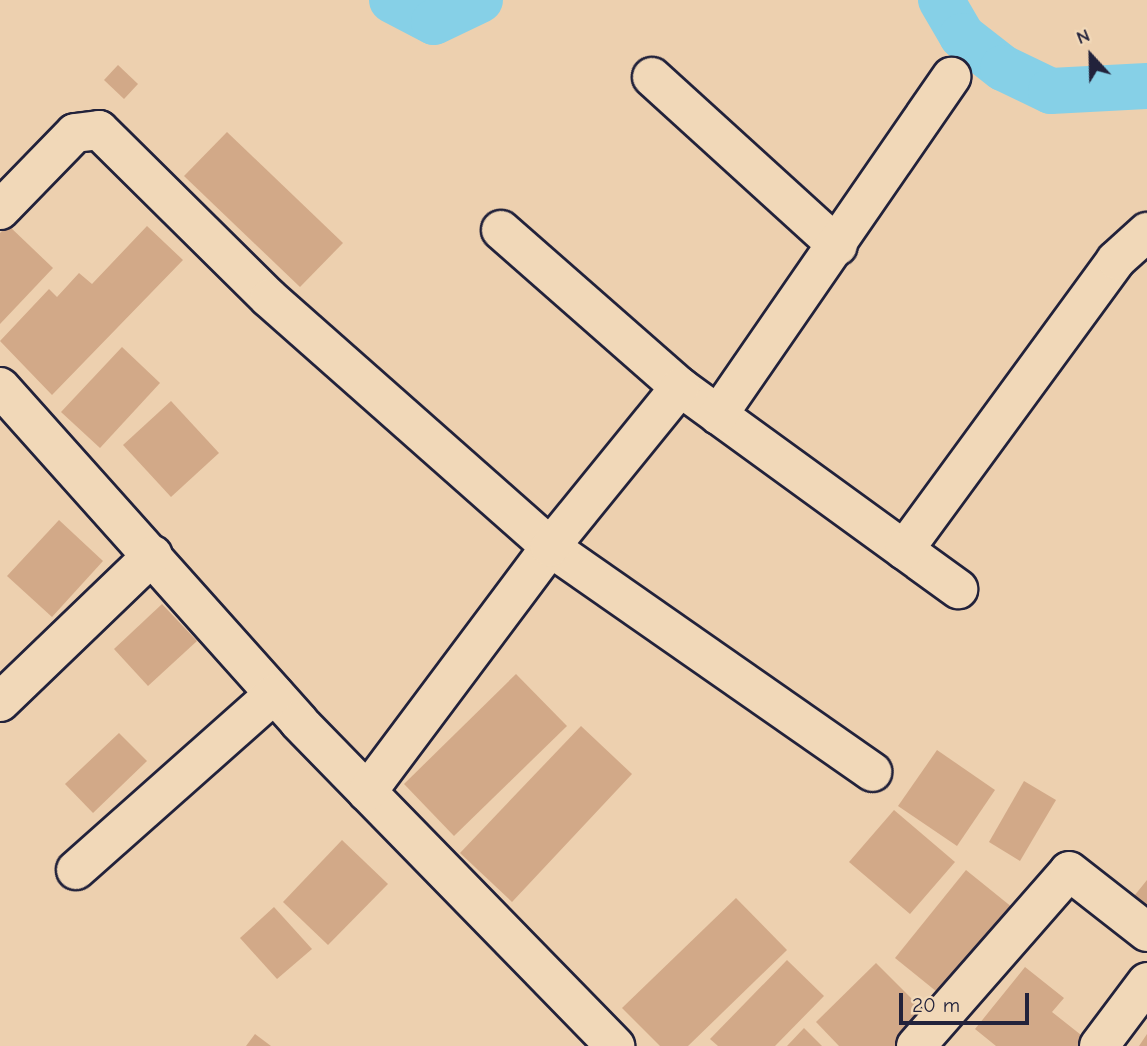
<!DOCTYPE html>
<html>
<head>
<meta charset="utf-8">
<style>
	body { margin:0 }
	#map { position:relative; width:1147px; height:1046px; overflow:hidden; background:#edd0af; font-family:"Comic Neue",sans-serif }
	div>[style] { position:absolute }
	.canal>* { height:46px; margin:-23px; padding:0 23px; transform-origin:23px; border-radius:23px; background:#86d0e7 }
	.building>* { inset:0; background:#d2a988 }
	.roads { filter:drop-shadow(2px 0 #22223b) drop-shadow(-2px 0 #22223b) drop-shadow(0 2px #22223b) drop-shadow(0 -2px #22223b) }
	.minor>* { height:38px; margin:-19px; padding:0 19px; transform-origin:19px; border-radius:19px; background:#f1d8b8 }
	span { translate:-50% -50%; white-space:nowrap; text-align:center; line-height:1.15; -webkit-text-stroke:5px #f1d8b8; paint-order:stroke }
	.north { position:absolute; left:1056px; top:21px; width:70px; height:70px; -webkit-text-stroke:5px #f1d8b8; paint-order:stroke; rotate:338deg; font-size:19px; font-weight:700; line-height:28px; text-align:center; color:#22223b }
	.north::after { content:''; display:block; margin:auto; width:24px; height:32px; background:#22223b; clip-path:polygon(50% 0,100% 100%,50% 72%,0 100%) }
	.scale { position:absolute; left:899px; top:993px; width:130px; height:32px; box-sizing:border-box; border:4px solid #22223b; border-top:0; padding-left:9px; font-size:21px; line-height:24px; white-space:nowrap; color:#22223b; -webkit-text-stroke:5px #f1d8b8; paint-order:stroke }
</style>
</head>
<body>
<div id="map">
	<div class="canal">
		<div style="left:392px;top:0;width:47px;rotate:27.6deg"></div>
		<div style="left:434px;top:22px;width:51px;rotate:-25.6deg"></div>
		<div style="left:941px;top:0;width:42px;rotate:59.7deg"></div>
		<div style="left:962px;top:36px;width:52px;rotate:38deg"></div>
		<div style="left:1003px;top:68px;width:53px;rotate:25.6deg"></div>
		<div style="left:1051px;top:91px;width:96px;rotate:-3deg"></div>
	</div>
	<div class="building">
		<div style="clip-path:polygon(118px 65px,138px 84px,124px 99px,104px 80px)"></div>
		<div style="clip-path:polygon(227px 132px,343px 243px,300px 287px,184px 176px)"></div>
		<div style="clip-path:polygon(8px 225px,53px 268px,0 324px,0 233px)"></div>
		<div style="clip-path:polygon(147px 226px,183px 260px,52px 395px,0 341px,49px 289px,57px 297px,79px 273px,92px 284px)"></div>
		<div style="clip-path:polygon(122px 347px,160px 383px,100px 448px,61px 412px)"></div>
		<div style="clip-path:polygon(171px 401px,219px 453px,171px 497px,123px 445px)"></div>
		<div style="clip-path:polygon(59px 520px,103px 561px,52px 617px,7px 576px)"></div>
		<div style="clip-path:polygon(162px 604px,197px 641px,148px 686px,114px 649px)"></div>
		<div style="clip-path:polygon(516px 674px,567px 726px,454px 836px,404px 784px)"></div>
		<div style="clip-path:polygon(581px 726px,632px 774px,512px 902px,460px 853px)"></div>
		<div style="clip-path:polygon(119px 733px,147px 761px,93px 813px,65px 784px)"></div>
		<div style="clip-path:polygon(937px 750px,995px 790px,957px 846px,898px 806px)"></div>
		<div style="clip-path:polygon(1024px 781px,1056px 800px,1020px 861px,989px 842px)"></div>
		<div style="clip-path:polygon(894px 810px,955px 862px,910px 914px,849px 862px)"></div>
		<div style="clip-path:polygon(342px 840px,388px 884px,328px 945px,283px 902px)"></div>
		<div style="clip-path:polygon(966px 870px,1018px 912px,947px 1000px,895px 958px)"></div>
		<div style="clip-path:polygon(1147px 880px,1147px 930px,1122px 911px)"></div>
		<div style="clip-path:polygon(736px 898px,787px 950px,688px 1046px,660px 1046px,622px 1008px)"></div>
		<div style="clip-path:polygon(274px 907px,312px 949px,277px 979px,240px 938px)"></div>
		<div style="clip-path:polygon(787px 960px,824px 996px,775px 1046px,718px 1046px,710px 1039px)"></div>
		<div style="clip-path:polygon(876px 963px,933px 1020px,906px 1046px,839px 1046px,816px 1022px)"></div>
		<div style="clip-path:polygon(1025px 967px,1064px 998px,1052px 1012px,1095px 1046px,996px 1046px,975px 1029px)"></div>
		<div style="clip-path:polygon(804px 1028px,822px 1046px,787px 1046px)"></div>
		<div style="clip-path:polygon(255px 1034px,271px 1046px,246px 1046px)"></div>
		<div style="clip-path:polygon(1147px 1034px,1147px 1046px,1139px 1046px)"></div>
	</div>
	<div class="roads">
		<div class="minor">
			<div style="left:652px;top:77px;width:251px;rotate:42.3deg"></div>
			<div style="left:0;top:210px;width:107px;rotate:-45.8deg"></div>
			<div style="left:75px;top:133px;width:24px;rotate:-7deg"></div>
			<div style="left:99px;top:130px;width:239px;rotate:44.7deg"></div>
			<div style="left:269px;top:298px;width:375px;rotate:41.5deg"></div>
			<div style="left:550px;top:547px;width:393px;rotate:34.9deg"></div>
			<div style="left:501px;top:230px;width:238px;rotate:41.3deg"></div>
			<div style="left:680px;top:387px;width:344px;rotate:36deg"></div>
			<div style="left:0;top:387px;width:449px;rotate:48.2deg"></div>
			<div style="left:299px;top:722px;width:453px;rotate:45.7deg"></div>
			<div style="left:718px;top:415px;width:411px;rotate:-55.4deg"></div>
			<div style="left:904px;top:550px;width:359px;rotate:-53.8deg"></div>
			<div style="left:1116px;top:260px;width:42px;rotate:-42.1deg"></div>
			<div style="left:0;top:702px;width:212px;rotate:-43.9deg"></div>
			<div style="left:367px;top:792px;width:306px;rotate:-53.2deg"></div>
			<div style="left:550px;top:547px;width:206px;rotate:-50.9deg"></div>
			<div style="left:76px;top:870px;width:265px;rotate:-41.6deg"></div>
			<div style="left:916px;top:1046px;width:232px;rotate:-48.8deg"></div>
			<div style="left:1069px;top:871px;width:99px;rotate:38deg"></div>
			<div style="left:1099px;top:1046px;width:80px;rotate:-53.1deg"></div>
		</div>
	</div>
	<div class="north">N</div>
	<div class="scale">20 m</div>
</div>
</body>
</html>
